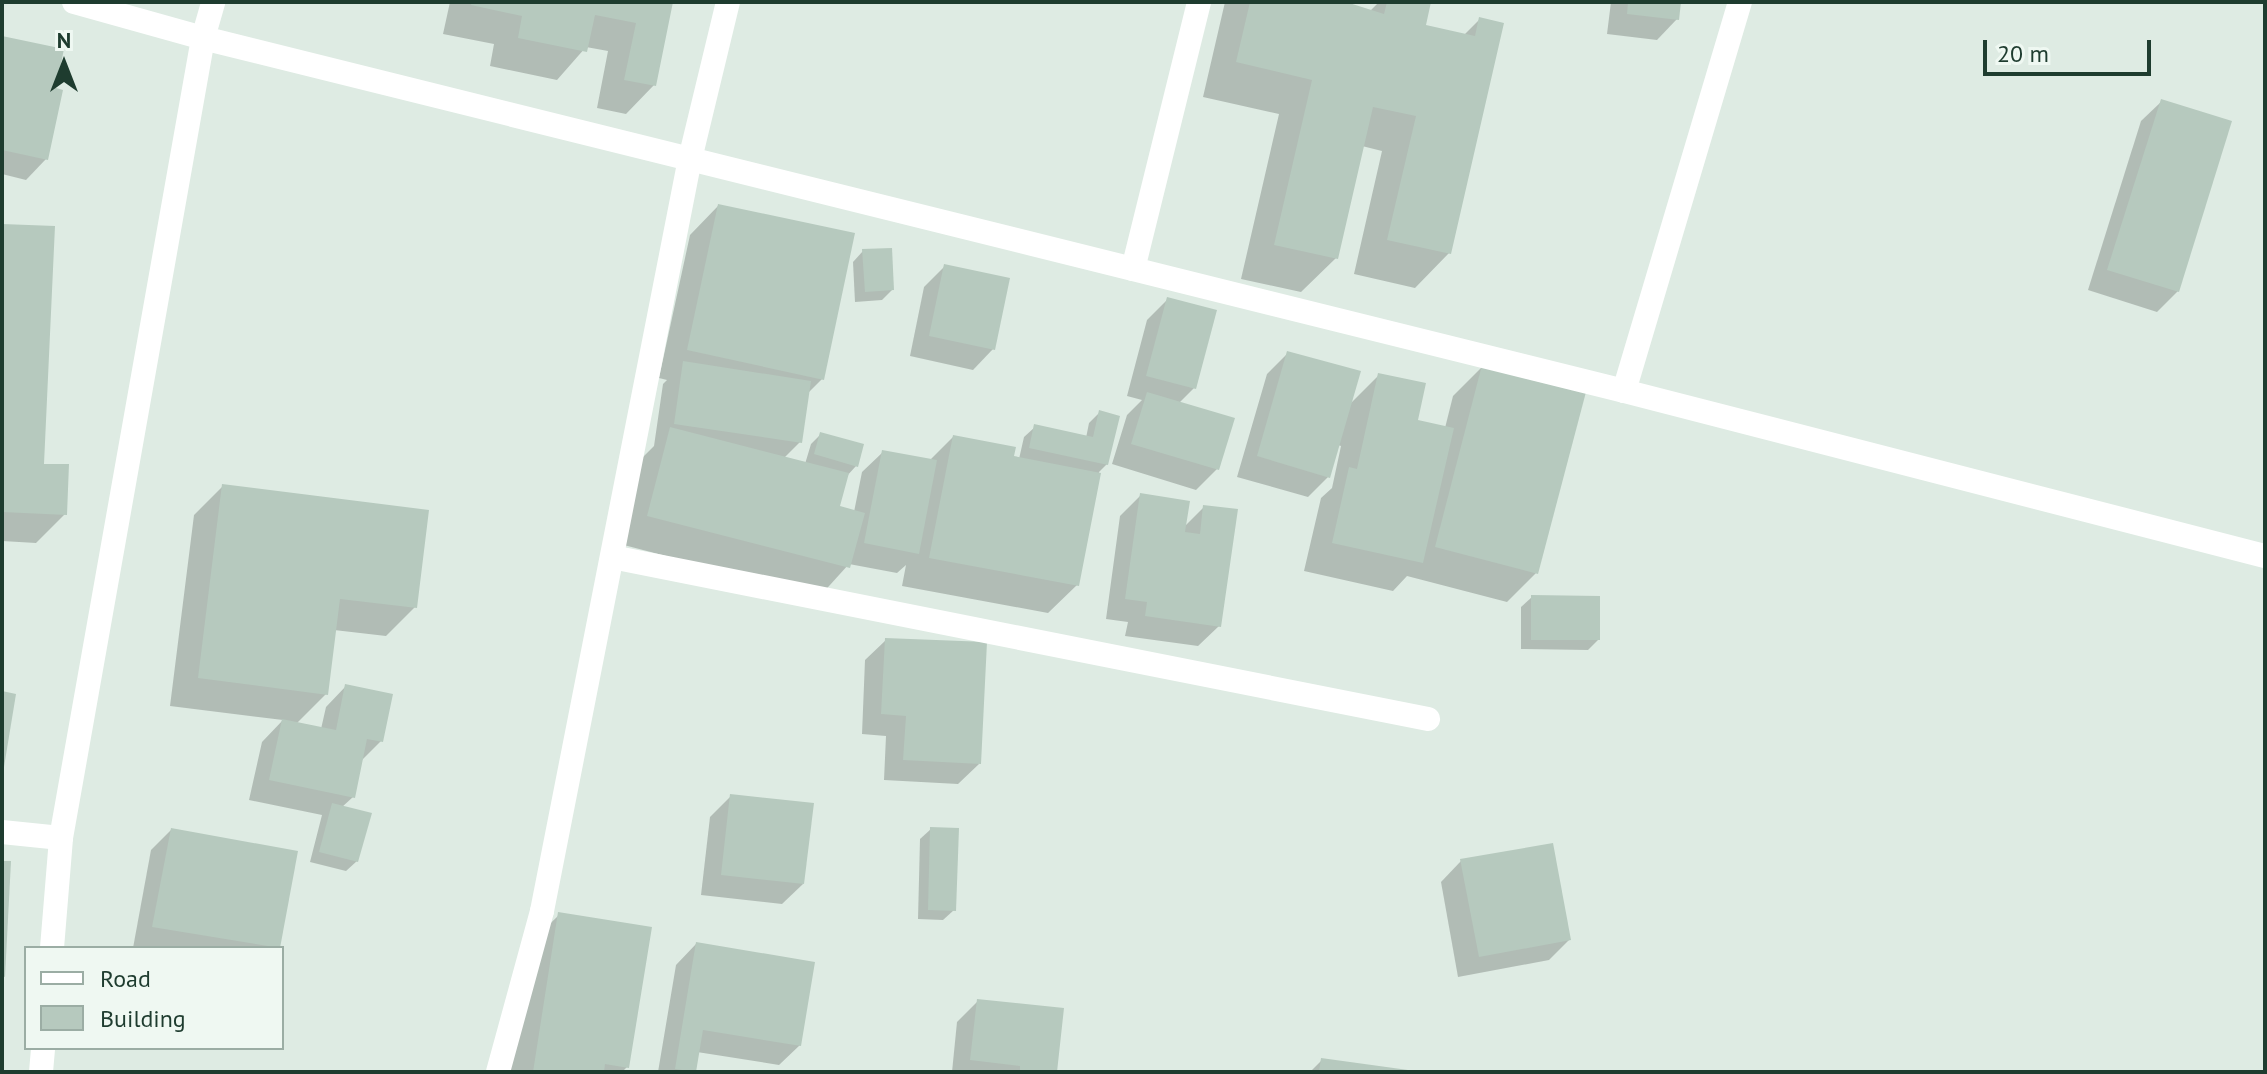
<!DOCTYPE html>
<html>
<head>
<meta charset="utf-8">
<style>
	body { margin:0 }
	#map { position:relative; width:2267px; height:1074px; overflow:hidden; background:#deebe3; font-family:"PT Sans",sans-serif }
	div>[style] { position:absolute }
	.shadow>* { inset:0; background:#0003 }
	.building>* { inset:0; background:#b6c9be }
	.minor>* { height:24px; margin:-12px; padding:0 12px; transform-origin:12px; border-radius:12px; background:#fff }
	span { translate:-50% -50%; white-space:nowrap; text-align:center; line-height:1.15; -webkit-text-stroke:6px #eff8f2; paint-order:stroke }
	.frame { position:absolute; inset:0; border:4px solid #1e3c2f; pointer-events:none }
	.legend { position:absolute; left:24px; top:946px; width:260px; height:104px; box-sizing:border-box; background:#eff8f2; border:2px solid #9bada4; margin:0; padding:10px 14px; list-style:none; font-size:24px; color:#1e3c2f }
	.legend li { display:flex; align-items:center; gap:16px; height:40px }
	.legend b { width:40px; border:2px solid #9bada4 }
	.north { position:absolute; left:24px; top:24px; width:80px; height:80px; -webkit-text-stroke:6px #eff8f2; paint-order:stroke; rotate:0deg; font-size:22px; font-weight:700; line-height:32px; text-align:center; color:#1e3c2f }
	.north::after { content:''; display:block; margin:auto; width:28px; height:36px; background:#1e3c2f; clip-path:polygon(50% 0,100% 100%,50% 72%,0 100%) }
	.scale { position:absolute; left:1983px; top:40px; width:168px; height:36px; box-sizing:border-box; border:4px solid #1e3c2f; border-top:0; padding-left:10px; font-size:24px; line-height:28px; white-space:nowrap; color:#1e3c2f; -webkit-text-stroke:6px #eff8f2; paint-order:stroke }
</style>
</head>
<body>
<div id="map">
	<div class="shadow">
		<div style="clip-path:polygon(450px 2px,671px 2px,654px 85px,626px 114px,597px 108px,608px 51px,586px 47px,557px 80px,490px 66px,494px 44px,443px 34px)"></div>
		<div style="clip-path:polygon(1225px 2px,1344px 2px,1369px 12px,1379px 2px,1429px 2px,1424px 26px,1463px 36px,1480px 19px,1449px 253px,1415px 288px,1354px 274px,1382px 151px,1362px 146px,1336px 258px,1301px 292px,1241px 279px,1279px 114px,1203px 97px)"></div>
		<div style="clip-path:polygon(1611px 2px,1679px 2px,1677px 19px,1657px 40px,1607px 34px)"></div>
		<div style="clip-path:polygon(2px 38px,54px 90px,46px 159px,26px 180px,2px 174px)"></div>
		<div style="clip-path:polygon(2162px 101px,2178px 291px,2157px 312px,2088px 290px,2141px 121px)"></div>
		<div style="clip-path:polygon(718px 206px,822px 379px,807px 394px,800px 442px,784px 458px,805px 464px,811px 444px,821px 434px,856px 466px,846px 477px,838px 508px,854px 512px,862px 472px,883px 452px,930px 460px,953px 437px,1019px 459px,1024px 437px,1035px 427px,1086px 438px,1089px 423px,1099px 413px,1107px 464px,1099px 472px,1077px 585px,1048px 613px,902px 586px,906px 565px,897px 573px,849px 564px,820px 596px,620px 544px,642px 458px,654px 446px,663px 384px,667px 380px,659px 378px,690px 235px)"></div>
		<div style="clip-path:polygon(2px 226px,42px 465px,65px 514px,36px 543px,2px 541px)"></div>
		<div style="clip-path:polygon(863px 251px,892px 290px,882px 300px,855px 302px,853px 262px)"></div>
		<div style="clip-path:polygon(945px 266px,993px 349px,973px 370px,910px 356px,924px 287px)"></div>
		<div style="clip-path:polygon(1168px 299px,1194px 388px,1179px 403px,1217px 469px,1196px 490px,1112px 464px,1127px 415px,1142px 400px,1127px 396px,1147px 320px)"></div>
		<div style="clip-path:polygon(1288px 353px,1349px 405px,1379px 375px,1415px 421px,1445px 428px,1453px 396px,1482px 367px,1536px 573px,1507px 602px,1407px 576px,1393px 591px,1304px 571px,1321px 498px,1332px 488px,1341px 446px,1338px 445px,1329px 476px,1308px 497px,1237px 477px,1267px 374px)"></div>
		<div style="clip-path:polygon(223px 486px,415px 607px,386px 636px,334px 630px,326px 694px,296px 724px,321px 729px,326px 707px,346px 686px,381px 741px,360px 762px,353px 797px,342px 807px,357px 861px,346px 871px,310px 862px,322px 815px,249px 800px,262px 742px,283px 720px,170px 706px,194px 515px)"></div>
		<div style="clip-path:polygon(1141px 495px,1184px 527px,1204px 507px,1219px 626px,1198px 646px,1125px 636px,1128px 622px,1106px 619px,1120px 516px)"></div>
		<div style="clip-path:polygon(1532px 597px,1598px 640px,1588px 650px,1521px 649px,1521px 607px)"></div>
		<div style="clip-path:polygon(886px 640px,979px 764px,958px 784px,884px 780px,886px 736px,862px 734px,865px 660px)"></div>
		<div style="clip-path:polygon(731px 796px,803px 884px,782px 904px,701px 895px,710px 817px)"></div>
		<div style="clip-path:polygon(931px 829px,954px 910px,943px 920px,918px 919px,920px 839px)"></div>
		<div style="clip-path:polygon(171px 830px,295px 853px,278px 948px,133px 948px,151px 850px)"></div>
		<div style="clip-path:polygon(1461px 861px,1569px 940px,1549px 960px,1458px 977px,1441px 882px)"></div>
		<div style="clip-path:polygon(559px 915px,627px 1067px,622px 1072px,510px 1072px,530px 943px)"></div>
		<div style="clip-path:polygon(696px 944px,800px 1045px,779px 1065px,697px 1052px,694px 1072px,658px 1072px,676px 965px)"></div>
		<div style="clip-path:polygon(978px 1001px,1055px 1072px,952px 1072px,957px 1022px)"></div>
		<div style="clip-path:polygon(1322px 1060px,1406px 1072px,1310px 1072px)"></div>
	</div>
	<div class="building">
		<div style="clip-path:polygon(472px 2px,673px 2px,656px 86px,624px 80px,636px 23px,595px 15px,587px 52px,518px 38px,522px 16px,471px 5px)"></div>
		<div style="clip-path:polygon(1250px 2px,1346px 2px,1384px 14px,1387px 2px,1431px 2px,1426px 25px,1475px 36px,1479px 17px,1504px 23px,1451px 254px,1387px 240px,1416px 116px,1373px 107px,1338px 259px,1274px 245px,1312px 80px,1236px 62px)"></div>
		<div style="clip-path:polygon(1628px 2px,1681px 2px,1679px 20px,1627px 14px)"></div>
		<div style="clip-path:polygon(2px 36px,64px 49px,56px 88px,63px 90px,48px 160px,2px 150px)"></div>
		<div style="clip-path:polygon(2161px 99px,2232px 121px,2179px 292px,2107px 270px)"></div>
		<div style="clip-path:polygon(718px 204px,855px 233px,824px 380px,687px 350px)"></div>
		<div style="clip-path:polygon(2px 224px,55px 226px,44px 464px,69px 464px,67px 515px,2px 512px)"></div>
		<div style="clip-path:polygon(892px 248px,894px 290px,865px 292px,862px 249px)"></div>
		<div style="clip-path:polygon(944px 264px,1010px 278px,995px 350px,929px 336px)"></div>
		<div style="clip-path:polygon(1167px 297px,1217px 310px,1196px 389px,1146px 376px)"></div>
		<div style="clip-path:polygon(1287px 351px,1361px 371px,1330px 478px,1257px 456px)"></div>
		<div style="clip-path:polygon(683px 361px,811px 381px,802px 443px,674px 424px)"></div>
		<div style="clip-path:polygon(1482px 365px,1586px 392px,1538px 574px,1435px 547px)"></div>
		<div style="clip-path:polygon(1378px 373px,1426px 383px,1418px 420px,1454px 428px,1423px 563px,1332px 543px,1349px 467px,1357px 469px)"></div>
		<div style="clip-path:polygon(1147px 392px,1235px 418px,1219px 470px,1131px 444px)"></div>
		<div style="clip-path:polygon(1099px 410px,1120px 416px,1108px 465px,1029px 448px,1034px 424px,1093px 437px)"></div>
		<div style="clip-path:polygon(670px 427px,849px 473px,840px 506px,865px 513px,850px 568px,647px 516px)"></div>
		<div style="clip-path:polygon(820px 432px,864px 444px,858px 467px,814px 454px)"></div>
		<div style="clip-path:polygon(953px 435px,1016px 447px,1014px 456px,1101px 473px,1079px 586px,929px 558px)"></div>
		<div style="clip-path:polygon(882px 450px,937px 460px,919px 554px,864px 543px)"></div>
		<div style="clip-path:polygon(222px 484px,429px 510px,417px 608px,340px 599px,328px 695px,198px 678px)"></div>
		<div style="clip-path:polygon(1140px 493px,1190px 501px,1185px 532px,1200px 534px,1203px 505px,1238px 509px,1221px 627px,1145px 616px,1147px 602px,1125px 599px)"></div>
		<div style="clip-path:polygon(1531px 595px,1600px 596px,1600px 640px,1531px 640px)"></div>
		<div style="clip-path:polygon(885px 638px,987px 642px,981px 764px,903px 760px,906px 716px,881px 714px)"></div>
		<div style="clip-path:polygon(345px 684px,393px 694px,383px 742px,367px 739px,355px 798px,269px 780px,282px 719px,336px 730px)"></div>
		<div style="clip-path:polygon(2px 691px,16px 694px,4px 767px,2px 767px)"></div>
		<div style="clip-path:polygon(730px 794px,814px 803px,804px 884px,721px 875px)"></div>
		<div style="clip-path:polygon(332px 803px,372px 813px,358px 862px,319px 852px)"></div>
		<div style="clip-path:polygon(930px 827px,959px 828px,956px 911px,928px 910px)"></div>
		<div style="clip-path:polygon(171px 828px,298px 851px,280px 948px,152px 927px)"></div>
		<div style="clip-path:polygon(1553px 843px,1571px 940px,1479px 957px,1460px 859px)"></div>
		<div style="clip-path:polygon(2px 861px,11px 861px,5px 977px,2px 976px)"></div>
		<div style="clip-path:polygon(558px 912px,652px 927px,629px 1068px,605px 1064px,604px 1072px,533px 1072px)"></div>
		<div style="clip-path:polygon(696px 942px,815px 962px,801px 1046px,703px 1030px,696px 1072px,675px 1069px)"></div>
		<div style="clip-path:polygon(977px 999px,1064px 1008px,1057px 1072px,1020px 1072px,1020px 1066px,970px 1060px)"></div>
		<div style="clip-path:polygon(1321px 1058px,1408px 1070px,1408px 1072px,1319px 1072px)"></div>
	</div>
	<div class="minor">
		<div style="left:74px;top:2px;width:134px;rotate:15.6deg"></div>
		<div style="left:203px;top:38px;width:1464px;rotate:13.95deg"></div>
		<div style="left:1624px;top:391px;width:662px;rotate:14.44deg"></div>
		<div style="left:1133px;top:269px;width:275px;rotate:-76.1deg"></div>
		<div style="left:1624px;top:391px;width:406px;rotate:-73.4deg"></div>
		<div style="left:612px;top:557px;width:832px;rotate:11.23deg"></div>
		<div style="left:2px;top:832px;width:59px;rotate:5.8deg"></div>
		<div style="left:52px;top:948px;width:110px;rotate:-85.3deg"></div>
		<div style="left:61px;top:838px;width:813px;rotate:-79.93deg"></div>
		<div style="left:203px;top:38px;width:37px;rotate:-74deg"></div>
		<div style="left:41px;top:1072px;width:24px;rotate:-85deg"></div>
		<div style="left:498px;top:1072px;width:167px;rotate:-74.7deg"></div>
		<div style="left:542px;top:911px;width:766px;rotate:-78.87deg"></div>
		<div style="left:690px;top:159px;width:162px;rotate:-76.4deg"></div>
	</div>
	<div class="frame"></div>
	<ul class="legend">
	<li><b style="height:10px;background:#fff"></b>Road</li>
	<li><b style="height:22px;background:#b6c9be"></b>Building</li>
	</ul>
	<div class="north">N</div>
	<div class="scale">20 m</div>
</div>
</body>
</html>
